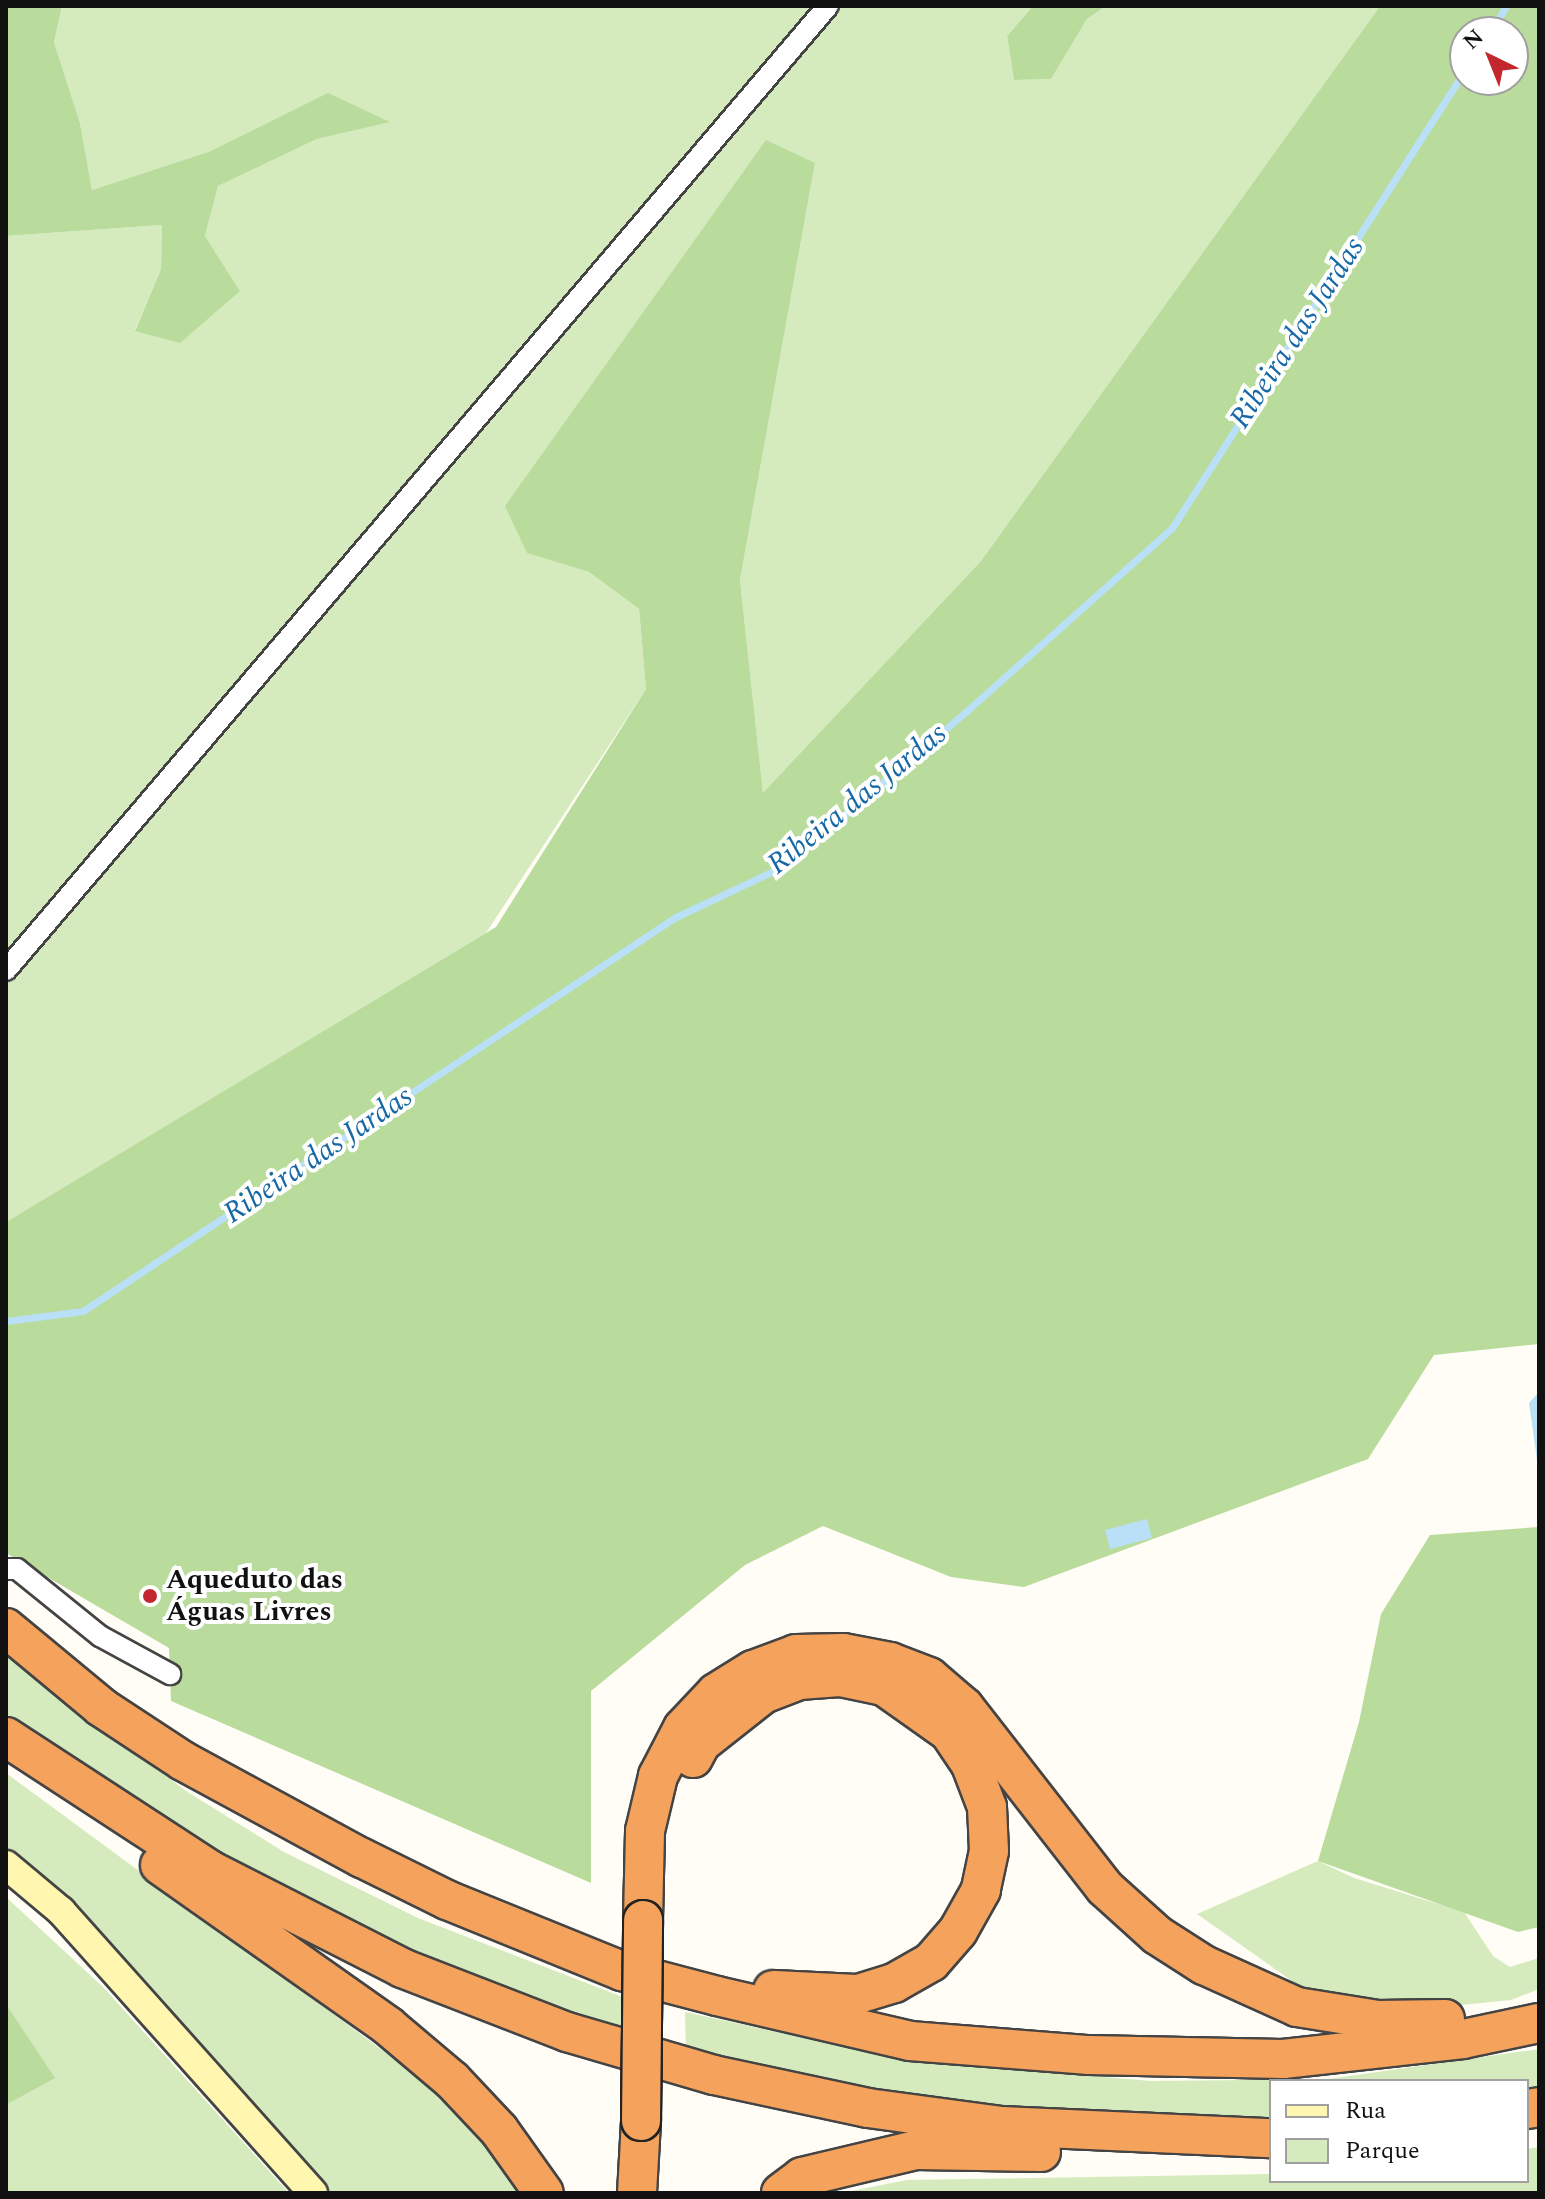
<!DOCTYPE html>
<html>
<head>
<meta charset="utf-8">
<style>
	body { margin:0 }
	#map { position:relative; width:1545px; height:2199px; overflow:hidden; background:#fffdf5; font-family:Spectral,serif }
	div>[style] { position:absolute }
	.green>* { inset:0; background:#d5ebbd }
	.forest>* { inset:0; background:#b9dc9c }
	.water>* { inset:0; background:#b9e0f7 }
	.stream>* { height:7px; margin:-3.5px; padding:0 3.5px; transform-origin:3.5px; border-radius:3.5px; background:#b9e0f7 }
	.roads { filter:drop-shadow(2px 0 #444) drop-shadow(-2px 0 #444) drop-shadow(0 2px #444) drop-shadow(0 -2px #444) }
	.street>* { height:20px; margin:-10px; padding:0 10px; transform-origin:10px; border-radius:10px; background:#fff }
	.secondary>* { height:28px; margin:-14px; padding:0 14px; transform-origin:14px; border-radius:14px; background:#fff6b0 }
	.highway>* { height:38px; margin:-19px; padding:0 19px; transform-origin:19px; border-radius:19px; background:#f5a25d }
	.bridges { filter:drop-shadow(2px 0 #222) drop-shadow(-2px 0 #222) drop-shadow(0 2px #222) drop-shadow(0 -2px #222) }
	.highway-bridge>* { height:38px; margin:-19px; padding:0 19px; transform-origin:19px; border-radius:19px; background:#f5a25d }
	.dots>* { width:22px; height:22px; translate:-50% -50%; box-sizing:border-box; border:4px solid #fff; border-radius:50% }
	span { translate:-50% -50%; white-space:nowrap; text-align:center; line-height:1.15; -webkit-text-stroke:8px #fff; paint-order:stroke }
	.poi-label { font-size:28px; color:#111; font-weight:700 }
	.left { translate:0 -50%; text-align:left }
	.water-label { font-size:30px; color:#1768a6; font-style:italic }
	.frame { position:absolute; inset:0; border:8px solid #111; pointer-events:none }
	.legend { position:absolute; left:1269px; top:2079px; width:260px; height:104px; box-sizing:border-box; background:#fff; border:2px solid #a0a0a0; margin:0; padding:10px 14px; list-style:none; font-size:24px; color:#111 }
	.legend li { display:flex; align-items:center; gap:16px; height:40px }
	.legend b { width:40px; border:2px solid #a0a0a0 }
	.north { position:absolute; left:1449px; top:16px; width:80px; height:80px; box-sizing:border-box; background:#fff; border:2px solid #a0a0a0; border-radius:50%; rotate:317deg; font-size:22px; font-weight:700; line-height:32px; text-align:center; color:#111 }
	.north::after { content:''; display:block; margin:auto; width:28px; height:36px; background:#c4262e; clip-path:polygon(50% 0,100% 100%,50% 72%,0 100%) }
</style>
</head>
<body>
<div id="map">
	<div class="green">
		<div style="clip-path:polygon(62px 6px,1033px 6px,1007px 36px,1014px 80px,1051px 79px,1087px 19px,1106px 6px,1380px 6px,981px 561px,763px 794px,740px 580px,815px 163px,528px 553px,589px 572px,639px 609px,646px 689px,486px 933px,6px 1222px,6px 236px,162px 225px,161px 269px,135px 330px,240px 291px,205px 236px,218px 186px,317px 139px,388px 122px,211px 151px,92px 190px,80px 123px,54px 42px)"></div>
		<div style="clip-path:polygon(6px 1655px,186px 1791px,284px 1852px,418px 1918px,628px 1999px,626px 2039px,287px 1901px,34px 1740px,6px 1715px)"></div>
		<div style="clip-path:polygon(6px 1773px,439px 2092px,517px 2176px,526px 2193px,331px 2193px,76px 1915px,6px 1854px)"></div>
		<div style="clip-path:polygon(1318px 1861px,1354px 1878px,1464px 1912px,1493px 1956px,1510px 1967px,1539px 1958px,1539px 1989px,1511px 2000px,1401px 2011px,1347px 2004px,1302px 1988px,1197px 1914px)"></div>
		<div style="clip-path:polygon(6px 1897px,103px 1987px,289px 2193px,6px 2193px,6px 2105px,54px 2078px,6px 2004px)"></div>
		<div style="clip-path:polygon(685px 2012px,906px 2060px,1151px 2081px,1328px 2079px,1539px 2049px,1539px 2093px,1527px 2095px,1527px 2081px,1271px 2081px,1271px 2124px,1006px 2117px,686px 2059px)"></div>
		<div style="clip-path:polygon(1539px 2147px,1539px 2193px,841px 2193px,907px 2180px,1271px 2174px,1271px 2181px,1527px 2181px,1527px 2149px)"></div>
	</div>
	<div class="forest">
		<div style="clip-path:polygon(6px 6px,62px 6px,54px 42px,80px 123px,92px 190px,211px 151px,328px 93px,390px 122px,317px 139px,218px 186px,205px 236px,240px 291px,180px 343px,135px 331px,161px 269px,162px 225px,6px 236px)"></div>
		<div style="clip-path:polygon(1033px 6px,1106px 6px,1087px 19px,1051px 79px,1014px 80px,1007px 36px)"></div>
		<div style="clip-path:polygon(evenodd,1380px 6px,1539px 6px,1539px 1344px,1434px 1355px,1368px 1459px,1024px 1587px,951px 1577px,823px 1526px,745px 1565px,591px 1691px,591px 1883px,171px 1701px,169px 1648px,6px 1553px,6px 1222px,496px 927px,646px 689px,639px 609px,589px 572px,527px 553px,505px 506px,766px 140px,815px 163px,740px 580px,763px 793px,981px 561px,1380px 6px,1465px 32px,1513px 32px,1513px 80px,1465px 80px,1465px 32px)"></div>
		<div style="clip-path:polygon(1539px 1527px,1539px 1927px,1518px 1932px,1318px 1861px,1359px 1722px,1381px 1614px,1430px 1535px)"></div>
		<div style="clip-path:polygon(6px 2004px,55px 2078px,6px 2105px)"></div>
	</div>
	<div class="water">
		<div style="clip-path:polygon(1539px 1392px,1539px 1474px,1529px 1403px)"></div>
		<div style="clip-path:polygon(1147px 1519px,1152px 1538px,1110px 1549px,1105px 1530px)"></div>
	</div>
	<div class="stream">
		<div style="left:1490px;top:32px;width:31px;rotate:-58deg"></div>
		<div style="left:6px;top:1321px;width:78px;rotate:-7.4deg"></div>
		<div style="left:83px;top:1311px;width:710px;rotate:-33.62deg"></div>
		<div style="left:674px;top:918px;width:122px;rotate:-25.3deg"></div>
		<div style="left:784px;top:866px;width:244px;rotate:-40.3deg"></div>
		<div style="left:970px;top:708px;width:271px;rotate:-41.7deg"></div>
		<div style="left:1172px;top:528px;width:544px;rotate:-57.39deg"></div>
	</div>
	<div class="roads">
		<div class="street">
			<div style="left:6px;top:970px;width:1267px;rotate:-49.55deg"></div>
			<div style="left:6px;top:1569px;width:11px"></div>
			<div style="left:17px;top:1569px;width:107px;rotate:38.9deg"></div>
			<div style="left:100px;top:1636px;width:80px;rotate:28.5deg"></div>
		</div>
		<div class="secondary">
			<div style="left:6px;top:1865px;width:72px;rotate:39.9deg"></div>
			<div style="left:61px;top:1911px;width:378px;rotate:48.2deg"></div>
		</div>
		<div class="highway">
			<div style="left:6px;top:1628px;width:124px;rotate:39.7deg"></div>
			<div style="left:101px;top:1707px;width:98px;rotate:33.4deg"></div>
			<div style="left:183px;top:1761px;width:204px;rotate:28.5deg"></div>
			<div style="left:362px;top:1858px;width:95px;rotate:26.3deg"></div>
			<div style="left:447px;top:1900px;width:189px;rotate:22.1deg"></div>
			<div style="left:622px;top:1971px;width:98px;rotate:14.7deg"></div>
			<div style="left:717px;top:1996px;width:198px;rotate:13.1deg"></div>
			<div style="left:910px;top:2041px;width:180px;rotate:4.5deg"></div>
			<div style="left:1089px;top:2055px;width:194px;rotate:1.2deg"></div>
			<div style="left:1283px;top:2059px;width:181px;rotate:-6.3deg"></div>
			<div style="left:1463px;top:2039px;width:78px;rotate:-11.9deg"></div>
			<div style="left:6px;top:1737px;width:244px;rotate:33.1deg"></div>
			<div style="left:210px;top:1870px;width:216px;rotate:27deg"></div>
			<div style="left:402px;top:1968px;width:177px;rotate:21.2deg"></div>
			<div style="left:567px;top:2032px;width:153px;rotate:16.3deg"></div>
			<div style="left:714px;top:2075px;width:157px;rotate:12.1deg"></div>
			<div style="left:868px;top:2108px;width:135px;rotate:7.7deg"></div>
			<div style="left:1002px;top:2126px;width:269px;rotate:2.6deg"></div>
			<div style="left:693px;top:1758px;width:17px;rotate:-62deg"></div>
			<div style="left:701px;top:1743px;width:79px;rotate:-38.3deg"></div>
			<div style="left:763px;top:1694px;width:39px;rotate:-21deg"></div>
			<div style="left:799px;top:1680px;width:41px;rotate:-4.2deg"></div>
			<div style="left:840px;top:1677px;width:45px;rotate:11.6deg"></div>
			<div style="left:884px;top:1686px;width:80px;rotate:35.3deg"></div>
			<div style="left:949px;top:1732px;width:40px;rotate:56deg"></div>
			<div style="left:971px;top:1765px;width:45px;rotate:69.1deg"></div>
			<div style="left:987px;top:1807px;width:44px;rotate:87.4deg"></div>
			<div style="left:989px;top:1851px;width:40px;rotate:102deg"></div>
			<div style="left:981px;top:1890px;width:47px;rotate:119.3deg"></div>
			<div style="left:958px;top:1931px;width:41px;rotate:131.1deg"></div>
			<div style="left:931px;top:1962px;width:43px;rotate:150.4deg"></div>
			<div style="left:894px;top:1983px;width:38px;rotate:163deg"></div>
			<div style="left:858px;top:1994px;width:85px;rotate:-177.3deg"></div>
			<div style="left:160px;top:1865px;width:279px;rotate:35.2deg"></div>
			<div style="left:388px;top:2026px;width:84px;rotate:40.2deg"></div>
			<div style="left:452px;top:2080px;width:69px;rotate:46.8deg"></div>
			<div style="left:499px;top:2130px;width:77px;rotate:54.5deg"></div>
			<div style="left:643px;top:1920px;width:89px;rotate:-88.7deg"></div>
			<div style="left:645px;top:1831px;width:57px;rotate:-76.7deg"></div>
			<div style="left:658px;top:1776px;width:54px;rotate:-62.5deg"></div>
			<div style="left:683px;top:1728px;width:48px;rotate:-46.7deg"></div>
			<div style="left:716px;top:1693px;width:44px;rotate:-31.9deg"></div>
			<div style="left:753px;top:1670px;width:46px;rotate:-20.4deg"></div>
			<div style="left:796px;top:1654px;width:47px;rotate:-1.2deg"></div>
			<div style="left:843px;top:1653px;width:48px;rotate:10.8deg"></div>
			<div style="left:890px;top:1662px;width:42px;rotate:21deg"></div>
			<div style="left:929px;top:1677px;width:46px;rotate:40.6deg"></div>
			<div style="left:964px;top:1707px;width:229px;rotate:52.1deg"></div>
			<div style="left:1105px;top:1888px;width:70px;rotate:42.1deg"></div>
			<div style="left:1157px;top:1935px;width:56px;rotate:32.6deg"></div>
			<div style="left:1204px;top:1965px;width:102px;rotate:24.3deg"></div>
			<div style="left:1297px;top:2007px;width:82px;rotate:9.1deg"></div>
			<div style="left:1378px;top:2020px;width:67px;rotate:-0.9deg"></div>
			<div style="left:1527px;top:2109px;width:12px;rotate:-9deg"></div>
			<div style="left:637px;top:2193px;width:72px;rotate:-86.8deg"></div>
			<div style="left:781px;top:2193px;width:26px;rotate:-37deg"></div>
			<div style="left:802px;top:2177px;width:117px;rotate:-13.3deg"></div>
			<div style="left:916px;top:2150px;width:125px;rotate:0.9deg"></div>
		</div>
	</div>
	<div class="bridges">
		<div class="highway-bridge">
			<div style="left:641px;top:2121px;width:201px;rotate:-89.4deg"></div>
		</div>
	</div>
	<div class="dots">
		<div style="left:150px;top:1596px;background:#c4262e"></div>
	</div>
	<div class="poi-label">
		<span class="left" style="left:166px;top:1596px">Aqueduto das<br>Águas Livres</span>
	</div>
	<div class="water-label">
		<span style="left:1297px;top:333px;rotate:-57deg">Ribeira das Jardas</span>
		<span style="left:857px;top:799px;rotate:-39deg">Ribeira das Jardas</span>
		<span style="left:318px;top:1155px;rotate:-34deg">Ribeira das Jardas</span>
	</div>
	<div class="frame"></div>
	<ul class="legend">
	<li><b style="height:10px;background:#fff6b0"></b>Rua</li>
	<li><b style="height:22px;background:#d5ebbd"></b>Parque</li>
	</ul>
	<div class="north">N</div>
</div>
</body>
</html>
